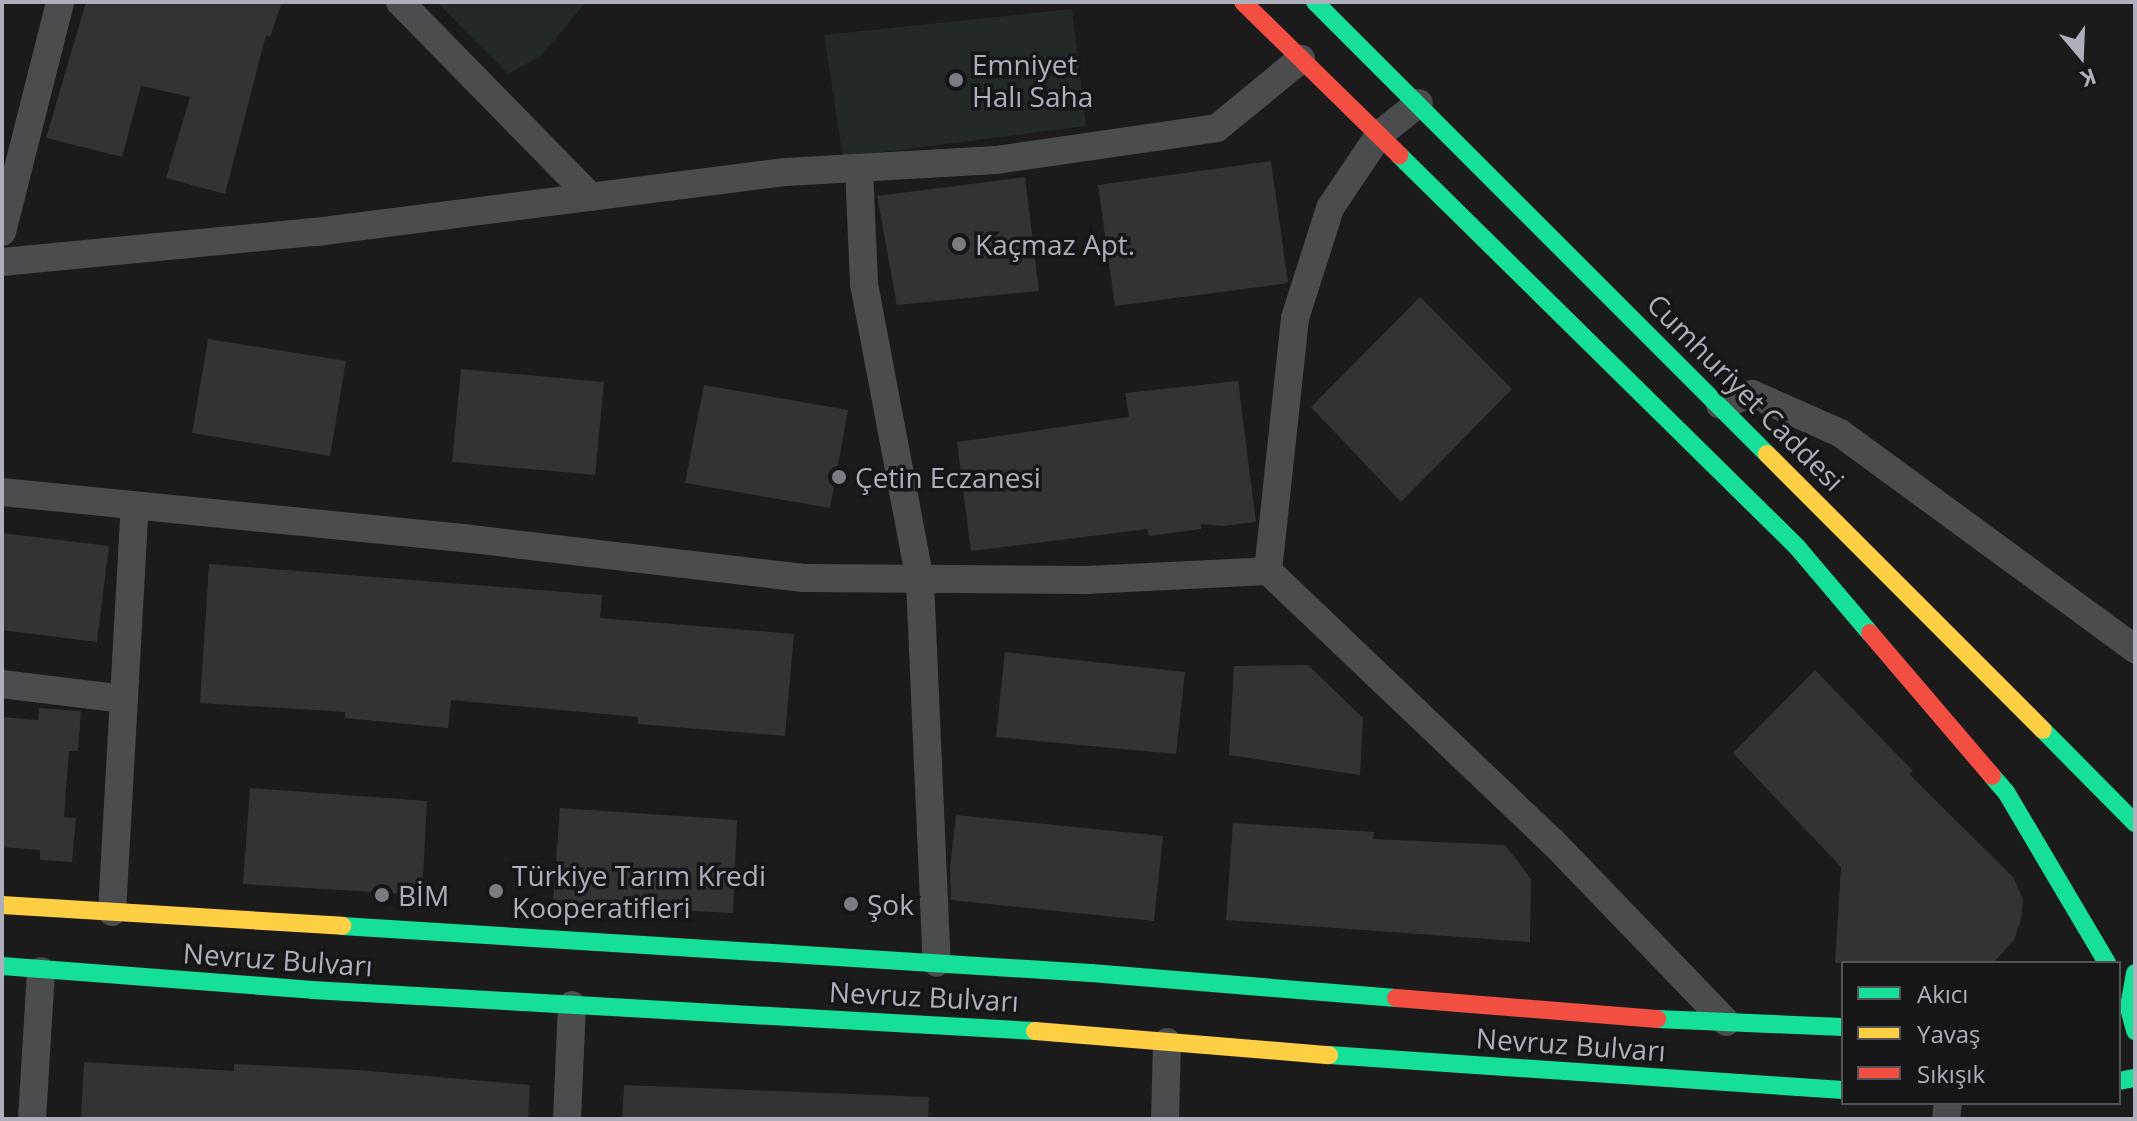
<!DOCTYPE html>
<html>
<head>
<meta charset="utf-8">
<style>
	body { margin:0 }
	#map { position:relative; width:2137px; height:1121px; overflow:hidden; background:#1b1b1b; font-family:"Open Sans",sans-serif }
	div>[style] { position:absolute }
	.green>* { inset:0; background:#232a25 }
	.building>* { inset:0; background:#333 }
	.street>* { height:28px; margin:-14px; padding:0 14px; transform-origin:14px; border-radius:14px; background:#4b4c4e }
	.fast>* { height:18px; margin:-9px; padding:0 9px; transform-origin:9px; border-radius:9px; background:#16e098 }
	.slow>* { height:18px; margin:-9px; padding:0 9px; transform-origin:9px; border-radius:9px; background:#ffcf43 }
	.jam>* { height:18px; margin:-9px; padding:0 9px; transform-origin:9px; border-radius:9px; background:#f24e42 }
	.dots>* { width:22px; height:22px; translate:-50% -50%; box-sizing:border-box; border:4px solid #161517; border-radius:50% }
	span { translate:-50% -50%; white-space:nowrap; text-align:center; line-height:1.15; -webkit-text-stroke:7px #161517; paint-order:stroke }
	.poi-label { font-size:28px; color:#adafbb }
	.left { translate:0 -50%; text-align:left }
	.street-label { font-size:28px; color:#adafbb }
	.frame { position:absolute; inset:0; border:4px solid #adafbb; pointer-events:none }
	.legend { position:absolute; left:1841px; top:961px; width:280px; height:144px; box-sizing:border-box; background:#161517; border:2px solid #525359; margin:0; padding:10px 14px; list-style:none; font-size:24px; color:#adafbb }
	.legend li { display:flex; align-items:center; gap:16px; height:40px }
	.legend b { width:40px; border:2px solid #525359 }
	.north { position:absolute; left:2041px; top:16px; width:80px; height:80px; -webkit-text-stroke:6px #161517; paint-order:stroke; rotate:161deg; font-size:22px; font-weight:700; line-height:32px; text-align:center; color:#adafbb }
	.north::after { content:''; display:block; margin:auto; width:28px; height:36px; background:#adafbb; clip-path:polygon(50% 0,100% 100%,50% 72%,0 100%) }
</style>
</head>
<body>
<div id="map">
	<div class="green">
		<div style="clip-path:polygon(437px 2px,586px 2px,542px 55px,508px 74px)"></div>
		<div style="clip-path:polygon(1072px 9px,1086px 126px,843px 157px,824px 35px)"></div>
	</div>
	<div class="building">
		<div style="clip-path:polygon(86px 2px,282px 2px,270px 37px,266px 35px,225px 194px,166px 178px,190px 97px,141px 86px,122px 157px,46px 138px)"></div>
		<div style="clip-path:polygon(1271px 161px,1288px 283px,1115px 306px,1098px 185px)"></div>
		<div style="clip-path:polygon(1025px 177px,1039px 291px,897px 305px,877px 196px)"></div>
		<div style="clip-path:polygon(1420px 297px,1512px 389px,1401px 502px,1311px 407px)"></div>
		<div style="clip-path:polygon(208px 339px,346px 361px,330px 456px,192px 433px)"></div>
		<div style="clip-path:polygon(461px 369px,604px 382px,595px 475px,452px 462px)"></div>
		<div style="clip-path:polygon(1238px 381px,1256px 522px,1223px 526px,1201px 524px,1201px 529px,1149px 536px,1147px 529px,971px 551px,957px 442px,1129px 417px,1125px 393px)"></div>
		<div style="clip-path:polygon(704px 385px,848px 410px,830px 508px,685px 483px)"></div>
		<div style="clip-path:polygon(2px 533px,109px 546px,97px 642px,2px 630px)"></div>
		<div style="clip-path:polygon(209px 564px,602px 595px,600px 618px,794px 634px,785px 736px,638px 724px,638px 717px,451px 700px,448px 728px,345px 718px,345px 712px,200px 703px)"></div>
		<div style="clip-path:polygon(1005px 652px,1185px 672px,1176px 754px,996px 737px)"></div>
		<div style="clip-path:polygon(1308px 665px,1363px 718px,1360px 775px,1229px 755px,1234px 666px)"></div>
		<div style="clip-path:polygon(1815px 670px,1913px 771px,1909px 774px,2013px 877px,2023px 899px,2021px 920px,2014px 940px,1993px 963px,1835px 963px,1841px 867px,1733px 753px)"></div>
		<div style="clip-path:polygon(39px 708px,81px 711px,78px 751px,69px 751px,64px 817px,76px 818px,72px 862px,40px 860px,40px 850px,2px 847px,2px 717px,38px 720px)"></div>
		<div style="clip-path:polygon(250px 788px,427px 801px,422px 895px,243px 884px)"></div>
		<div style="clip-path:polygon(560px 808px,737px 820px,733px 913px,553px 904px)"></div>
		<div style="clip-path:polygon(956px 815px,1163px 836px,1154px 921px,951px 900px,950px 869px)"></div>
		<div style="clip-path:polygon(1233px 823px,1374px 832px,1373px 839px,1505px 845px,1531px 879px,1530px 942px,1226px 920px)"></div>
		<div style="clip-path:polygon(84px 1062px,234px 1071px,234px 1064px,358px 1070px,530px 1085px,528px 1119px,81px 1119px)"></div>
		<div style="clip-path:polygon(624px 1085px,929px 1097px,928px 1119px,622px 1119px)"></div>
	</div>
	<div class="street">
		<div style="left:400px;top:2px;width:273px;rotate:45.6deg"></div>
		<div style="left:859px;top:168px;width:116px;rotate:87.5deg"></div>
		<div style="left:864px;top:284px;width:302px;rotate:79.3deg"></div>
		<div style="left:920px;top:581px;width:382px;rotate:87.5deg"></div>
		<div style="left:2px;top:232px;width:237px;rotate:-75.8deg"></div>
		<div style="left:2px;top:262px;width:315px;rotate:-5.5deg"></div>
		<div style="left:316px;top:232px;width:474px;rotate:-7.3deg"></div>
		<div style="left:786px;top:172px;width:210px;rotate:-3.3deg"></div>
		<div style="left:996px;top:160px;width:223px;rotate:-8.2deg"></div>
		<div style="left:1217px;top:128px;width:109px;rotate:-39.4deg"></div>
		<div style="left:1720px;top:405px;width:34px;rotate:-19deg"></div>
		<div style="left:1752px;top:394px;width:96px;rotate:23.9deg"></div>
		<div style="left:1840px;top:433px;width:366px;rotate:36.2deg"></div>
		<div style="left:2px;top:492px;width:463px;rotate:5.7deg"></div>
		<div style="left:463px;top:538px;width:343px;rotate:6.7deg"></div>
		<div style="left:804px;top:578px;width:282px;rotate:0.4deg"></div>
		<div style="left:1086px;top:580px;width:182px;rotate:-2.8deg"></div>
		<div style="left:1268px;top:571px;width:392px;rotate:43.6deg"></div>
		<div style="left:1552px;top:841px;width:251px;rotate:46.1deg"></div>
		<div style="left:1268px;top:571px;width:254px;rotate:-83.9deg"></div>
		<div style="left:1295px;top:318px;width:115px;rotate:-72.3deg"></div>
		<div style="left:1330px;top:208px;width:88px;rotate:-56.1deg"></div>
		<div style="left:1379px;top:135px;width:51px;rotate:-38.7deg"></div>
		<div style="left:2px;top:684px;width:123px;rotate:7deg"></div>
		<div style="left:112px;top:912px;width:407px;rotate:-86.8deg"></div>
		<div style="left:32px;top:1119px;width:148px;rotate:-86.5deg"></div>
		<div style="left:567px;top:1119px;width:114px;rotate:-87.5deg"></div>
		<div style="left:1165px;top:1119px;width:77px;rotate:-88.5deg"></div>
		<div style="left:1946px;top:1119px;width:16px;rotate:-83deg"></div>
	</div>
	<div class="fast">
		<div style="left:1315px;top:2px;width:639px;rotate:45deg"></div>
		<div style="left:1399px;top:155px;width:559px;rotate:44.56deg"></div>
		<div style="left:1797px;top:547px;width:113px;rotate:49.7deg"></div>
		<div style="left:2043px;top:730px;width:131px;rotate:45.3deg"></div>
		<div style="left:1992px;top:776px;width:21px;rotate:49deg"></div>
		<div style="left:2006px;top:792px;width:199px;rotate:59.4deg"></div>
		<div style="left:342px;top:926px;width:750px;rotate:3.59deg"></div>
		<div style="left:1091px;top:973px;width:306px;rotate:4.7deg"></div>
		<div style="left:2px;top:966px;width:311px;rotate:4.4deg"></div>
		<div style="left:312px;top:990px;width:724px;rotate:3.25deg"></div>
		<div style="left:2135px;top:973px;width:36px;rotate:100deg"></div>
		<div style="left:2129px;top:1008px;width:24px;rotate:75deg"></div>
		<div style="left:1657px;top:1019px;width:186px;rotate:2.5deg"></div>
		<div style="left:1329px;top:1055px;width:515px;rotate:3.9deg"></div>
		<div style="left:2119px;top:1081px;width:16px;rotate:-11deg"></div>
	</div>
	<div class="slow">
		<div style="left:1767px;top:454px;width:390px;rotate:45deg"></div>
		<div style="left:2px;top:905px;width:341px;rotate:3.5deg"></div>
		<div style="left:1035px;top:1031px;width:295px;rotate:4.7deg"></div>
	</div>
	<div class="jam">
		<div style="left:1243px;top:2px;width:219px;rotate:44.4deg"></div>
		<div style="left:1870px;top:633px;width:188px;rotate:49.5deg"></div>
		<div style="left:1396px;top:998px;width:262px;rotate:4.6deg"></div>
	</div>
	<div class="dots">
		<div style="left:956px;top:80px;background:#7a7b83"></div>
		<div style="left:959px;top:244px;background:#7a7b83"></div>
		<div style="left:839px;top:477px;background:#7a7b83"></div>
		<div style="left:496px;top:891px;background:#7a7b83"></div>
		<div style="left:382px;top:895px;background:#7a7b83"></div>
		<div style="left:851px;top:904px;background:#7a7b83"></div>
	</div>
	<div class="poi-label">
		<span class="left" style="left:972px;top:80px">Emniyet<br>Halı Saha</span>
		<span class="left" style="left:975px;top:244px">Kaçmaz Apt.</span>
		<span class="left" style="left:855px;top:477px">Çetin Eczanesi</span>
		<span class="left" style="left:512px;top:891px">Türkiye Tarım Kredi<br>Kooperatifleri</span>
		<span class="left" style="left:398px;top:895px">BİM</span>
		<span class="left" style="left:867px;top:904px">Şok</span>
	</div>
	<div class="street-label">
		<span style="left:1746px;top:392px;rotate:45deg">Cumhuriyet Caddesi</span>
		<span style="left:278px;top:959px;rotate:4deg">Nevruz Bulvarı</span>
		<span style="left:924px;top:996px;rotate:3deg">Nevruz Bulvarı</span>
		<span style="left:1571px;top:1044px;rotate:4deg">Nevruz Bulvarı</span>
	</div>
	<div class="frame"></div>
	<ul class="legend">
	<li><b style="height:10px;background:#16e098"></b>Akıcı</li>
	<li><b style="height:10px;background:#ffcf43"></b>Yavaş</li>
	<li><b style="height:10px;background:#f24e42"></b>Sıkışık</li>
	</ul>
	<div class="north">K</div>
</div>
</body>
</html>
